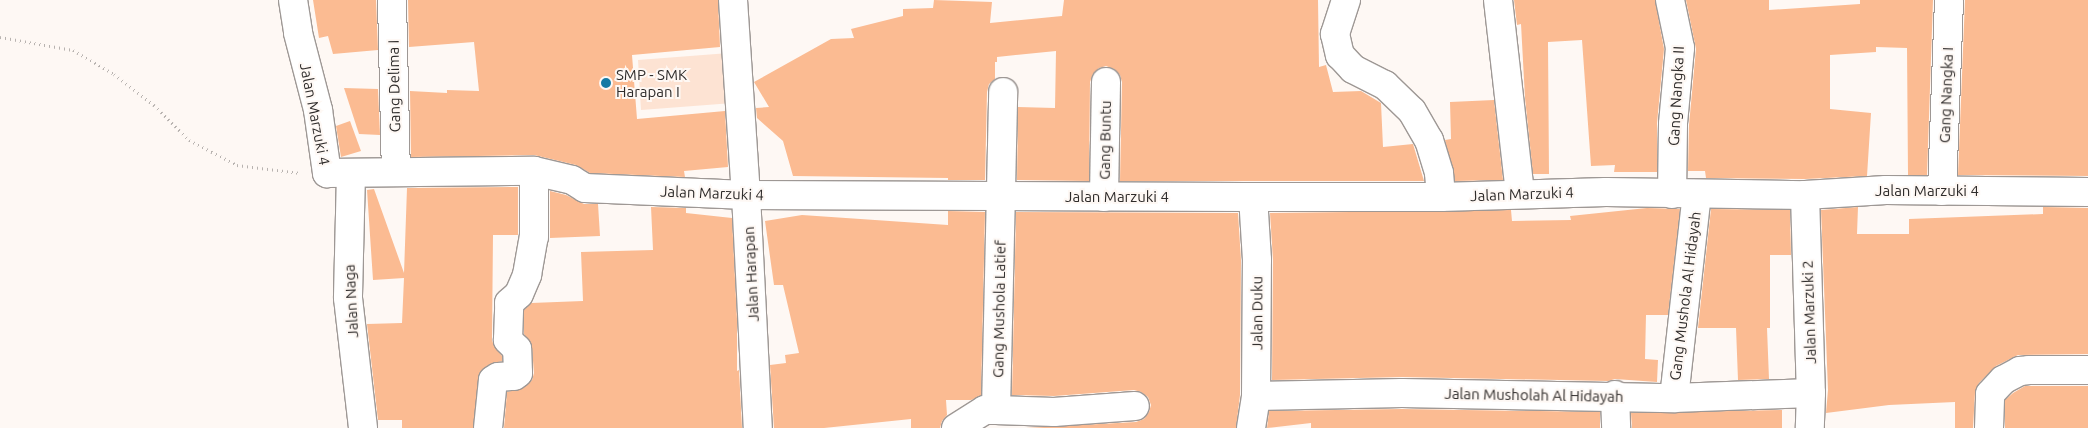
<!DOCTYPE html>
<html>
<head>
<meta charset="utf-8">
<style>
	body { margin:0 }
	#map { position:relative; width:2088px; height:428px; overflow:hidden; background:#fef8f4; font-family:Ubuntu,sans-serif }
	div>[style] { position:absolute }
	.green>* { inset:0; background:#fde3d3 }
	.building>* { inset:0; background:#fbbb92 }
	.path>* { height:3px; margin-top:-1.5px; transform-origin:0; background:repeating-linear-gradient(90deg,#b8b3b0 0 1px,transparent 0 5px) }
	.roads { filter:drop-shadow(1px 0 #9e9895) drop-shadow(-1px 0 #9e9895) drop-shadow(0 1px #9e9895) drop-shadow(0 -1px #9e9895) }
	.street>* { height:28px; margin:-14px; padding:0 14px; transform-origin:14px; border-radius:14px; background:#fff }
	.dots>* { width:14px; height:14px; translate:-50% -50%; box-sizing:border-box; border:2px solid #fef8f4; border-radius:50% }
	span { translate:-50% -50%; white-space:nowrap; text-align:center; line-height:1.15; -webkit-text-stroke:4px #fef8f4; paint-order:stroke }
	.poi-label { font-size:15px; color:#2f2c2b }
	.left { translate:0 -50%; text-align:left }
	.street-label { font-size:15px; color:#2f2c2b }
</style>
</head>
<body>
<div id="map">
	<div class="green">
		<div style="clip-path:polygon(729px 53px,733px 103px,641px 110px,638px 60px)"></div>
	</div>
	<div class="building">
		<div style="clip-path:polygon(313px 0,376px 0,378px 50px,333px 54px,328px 36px,319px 38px)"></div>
		<div style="clip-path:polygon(408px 0,718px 0,720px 47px,632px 55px,637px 119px,725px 111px,728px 167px,684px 171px,685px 177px,590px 173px,576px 165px,534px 155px,411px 157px,410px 91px,447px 93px,447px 90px,479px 91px,474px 42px,409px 47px)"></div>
		<div style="clip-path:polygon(934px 0,992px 2px,990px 23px,1062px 16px,1064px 0,1318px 0,1319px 67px,1326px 65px,1333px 92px,1361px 91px,1381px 103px,1383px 147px,1413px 144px,1424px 181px,1120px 181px,1122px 82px,1120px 75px,1114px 69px,1106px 66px,1099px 68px,1093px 74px,1090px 82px,1089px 181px,1017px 180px,1018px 107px,1055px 108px,1056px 51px,997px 57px,997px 62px,995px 62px,995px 79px,989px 84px,987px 92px,985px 180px,948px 180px,948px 178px,793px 176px,783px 141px,757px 118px,756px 108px,769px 107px,754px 82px,831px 39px,854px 38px,851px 29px,903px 16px,903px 9px,933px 8px)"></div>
		<div style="clip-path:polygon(1514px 0,1655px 0,1664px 49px,1657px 123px,1657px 172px,1614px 172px,1615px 165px,1591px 166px,1582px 40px,1548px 42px,1549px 174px,1533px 174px,1525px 98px,1521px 24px,1517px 25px)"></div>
		<div style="clip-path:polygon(1686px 0,1769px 0,1769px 10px,1860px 4px,1860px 0,1933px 0,1927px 175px,1908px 175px,1907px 48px,1876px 47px,1876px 52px,1830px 55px,1830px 109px,1871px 113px,1867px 176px,1805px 179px,1706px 178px,1705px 171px,1688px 171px,1689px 125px,1696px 49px)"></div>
		<div style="clip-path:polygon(1965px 0,2088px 0,2088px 176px,1958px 175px)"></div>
		<div style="clip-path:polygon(344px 88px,378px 89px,380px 135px,359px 134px)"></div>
		<div style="clip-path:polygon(1494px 100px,1503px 180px,1455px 181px,1445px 140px,1451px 139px,1450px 102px)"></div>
		<div style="clip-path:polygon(350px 121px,361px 151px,341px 157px,336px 126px)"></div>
		<div style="clip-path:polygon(518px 187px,518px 235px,493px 235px,492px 340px,494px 346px,502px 356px,502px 361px,490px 364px,480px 372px,473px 428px,402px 428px,402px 420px,378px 420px,367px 324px,402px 323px,404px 278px,373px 280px,367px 190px,374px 189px,404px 273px,407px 188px)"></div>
		<div style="clip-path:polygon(550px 191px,566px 195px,584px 204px,598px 204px,600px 236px,550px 238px)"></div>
		<div style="clip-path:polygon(651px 207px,686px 208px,686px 213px,732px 218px,737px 319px,737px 371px,739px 370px,742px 428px,504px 428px,507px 392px,523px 388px,532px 380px,534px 373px,532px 348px,524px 334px,524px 310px,531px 303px,583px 301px,581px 252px,653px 250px)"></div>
		<div style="clip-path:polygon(1858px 207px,1857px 234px,1909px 234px,1909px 219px,2043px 214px,2043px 207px,2088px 208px,2088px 354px,2018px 355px,1996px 366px,1979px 383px,1975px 393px,1973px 428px,1955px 428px,1955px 402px,1889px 405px,1826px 413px,1828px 390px,1821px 210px)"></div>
		<div style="clip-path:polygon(1647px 208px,1680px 209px,1668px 315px,1646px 315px,1645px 359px,1658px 360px,1657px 382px,1615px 379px,1608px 381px,1402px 377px,1272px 380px,1273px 260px,1270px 213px,1511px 210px,1512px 221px,1571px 220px,1570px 216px)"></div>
		<div style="clip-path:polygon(1711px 209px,1790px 210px,1791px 255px,1770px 255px,1770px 328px,1767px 328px,1769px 379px,1738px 380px,1736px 328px,1698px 328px)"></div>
		<div style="clip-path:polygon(948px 211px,985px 212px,981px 396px,971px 400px,946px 400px,947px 415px,942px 421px,940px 428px,911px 428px,911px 419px,824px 428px,774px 428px,770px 365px,786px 363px,785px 355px,799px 353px,783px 285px,774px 285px,765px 221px,802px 215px,948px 225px)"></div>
		<div style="clip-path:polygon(1016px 212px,1238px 213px,1241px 260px,1240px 395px,1236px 428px,1026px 428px,1136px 422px,1144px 419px,1149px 412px,1151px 405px,1148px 397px,1141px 392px,1134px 390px,1054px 396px,1012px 395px)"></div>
		<div style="clip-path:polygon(2025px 386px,2088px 386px,2088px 428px,2005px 428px,2005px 400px,2013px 393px)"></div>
		<div style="clip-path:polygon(1402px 409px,1600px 412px,1600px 428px,1311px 428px,1311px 423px,1267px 428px,1269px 411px)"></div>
		<div style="clip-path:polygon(1782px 410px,1782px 428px,1632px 428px,1631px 413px)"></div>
	</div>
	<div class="path">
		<div style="left:0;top:37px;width:74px;rotate:10.1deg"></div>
		<div style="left:73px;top:50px;width:48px;rotate:30.3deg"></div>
		<div style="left:114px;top:74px;width:51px;rotate:37.8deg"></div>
		<div style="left:154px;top:105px;width:49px;rotate:45deg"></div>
		<div style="left:189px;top:140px;width:54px;rotate:27.5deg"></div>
		<div style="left:237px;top:165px;width:64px;rotate:7.2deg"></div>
	</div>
	<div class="roads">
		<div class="street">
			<div style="left:293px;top:0;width:33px;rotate:81deg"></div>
			<div style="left:298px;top:33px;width:80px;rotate:75.4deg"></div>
			<div style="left:318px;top:110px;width:64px;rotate:81.9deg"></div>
			<div style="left:327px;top:173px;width:207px;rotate:-0.6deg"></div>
			<div style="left:534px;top:171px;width:39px;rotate:13deg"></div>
			<div style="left:572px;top:180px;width:15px;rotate:32deg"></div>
			<div style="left:585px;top:188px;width:161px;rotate:2.5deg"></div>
			<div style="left:746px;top:195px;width:507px;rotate:0.23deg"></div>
			<div style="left:1253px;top:197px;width:188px"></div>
			<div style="left:1441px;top:197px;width:165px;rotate:-1.7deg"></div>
			<div style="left:1606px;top:192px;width:199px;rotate:0.9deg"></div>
			<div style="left:1805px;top:195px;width:81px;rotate:-3.5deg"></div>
			<div style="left:1886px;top:190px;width:202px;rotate:0.6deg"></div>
			<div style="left:392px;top:0;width:171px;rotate:88.7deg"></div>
			<div style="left:733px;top:0;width:195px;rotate:86.2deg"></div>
			<div style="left:746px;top:195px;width:233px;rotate:87.1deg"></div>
			<div style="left:1346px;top:0;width:36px;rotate:108deg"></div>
			<div style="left:1335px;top:34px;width:22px;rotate:77deg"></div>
			<div style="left:1340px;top:55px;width:19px;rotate:47deg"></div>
			<div style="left:1353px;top:69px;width:36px;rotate:27deg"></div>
			<div style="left:1385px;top:85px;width:37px;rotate:44deg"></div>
			<div style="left:1412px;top:111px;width:34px;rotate:60deg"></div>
			<div style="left:1429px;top:140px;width:34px;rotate:73deg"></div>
			<div style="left:1439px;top:173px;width:24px;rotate:85deg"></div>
			<div style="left:1498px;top:0;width:195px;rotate:83.5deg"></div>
			<div style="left:1670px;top:0;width:49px;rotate:78.2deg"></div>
			<div style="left:1680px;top:48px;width:76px;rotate:95.3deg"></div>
			<div style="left:1673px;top:124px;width:70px;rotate:90.8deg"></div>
			<div style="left:351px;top:173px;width:125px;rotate:91.4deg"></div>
			<div style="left:348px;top:298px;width:131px;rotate:83.4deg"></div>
			<div style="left:1942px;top:191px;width:191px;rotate:-87.9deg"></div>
			<div style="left:1805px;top:195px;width:198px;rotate:88.3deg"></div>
			<div style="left:1811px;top:393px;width:35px;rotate:92deg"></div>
			<div style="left:1104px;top:197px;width:115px;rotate:-89deg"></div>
			<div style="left:1615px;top:395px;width:33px;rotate:88deg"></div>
			<div style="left:1256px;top:396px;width:146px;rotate:-1.2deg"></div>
			<div style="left:1402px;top:393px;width:272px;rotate:1.1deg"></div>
			<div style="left:1674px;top:398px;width:137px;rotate:-2.1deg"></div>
			<div style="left:1674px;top:398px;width:205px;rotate:-83.6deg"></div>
			<div style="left:996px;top:410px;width:58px;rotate:2deg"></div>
			<div style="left:1054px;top:412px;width:81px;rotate:-4.2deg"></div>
			<div style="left:488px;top:428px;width:48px;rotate:-84.1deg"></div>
			<div style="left:493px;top:380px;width:6px;rotate:-31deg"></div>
			<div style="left:498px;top:377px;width:16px;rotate:-4deg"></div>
			<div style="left:514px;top:376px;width:5px;rotate:-37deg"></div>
			<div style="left:518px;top:373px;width:24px;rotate:-92deg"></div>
			<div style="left:517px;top:349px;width:13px;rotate:-135deg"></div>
			<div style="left:508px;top:340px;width:37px;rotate:-88deg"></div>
			<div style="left:509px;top:303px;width:13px;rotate:-42deg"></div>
			<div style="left:519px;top:294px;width:21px;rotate:-67deg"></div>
			<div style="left:527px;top:275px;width:39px;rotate:-80deg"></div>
			<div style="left:534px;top:237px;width:66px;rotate:-90deg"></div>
			<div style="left:956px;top:428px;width:34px;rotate:-32deg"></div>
			<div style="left:985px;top:410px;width:11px"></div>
			<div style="left:996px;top:410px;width:318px;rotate:-88.7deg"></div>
			<div style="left:1251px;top:428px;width:32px;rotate:-81deg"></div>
			<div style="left:1256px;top:396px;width:136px;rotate:-89.6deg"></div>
			<div style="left:1257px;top:260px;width:63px;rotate:-93.6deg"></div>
			<div style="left:1989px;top:428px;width:34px;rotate:-88deg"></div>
			<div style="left:1990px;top:394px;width:19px;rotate:-47deg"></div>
			<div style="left:2003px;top:380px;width:19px;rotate:-28deg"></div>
			<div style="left:2020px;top:371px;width:9px;rotate:-6deg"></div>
			<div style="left:2029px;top:370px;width:59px"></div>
		</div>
	</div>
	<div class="dots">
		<div style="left:606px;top:83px;background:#157aa5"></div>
	</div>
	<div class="poi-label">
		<span class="left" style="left:616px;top:83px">SMP - SMK<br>Harapan I</span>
	</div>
	<div class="street-label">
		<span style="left:394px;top:86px;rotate:-91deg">Gang Delima I</span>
		<span style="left:1946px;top:95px;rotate:-88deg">Gang Nangka I</span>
		<span style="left:1676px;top:96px;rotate:-87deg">Gang Nangka II</span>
		<span style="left:315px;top:114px;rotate:79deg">Jalan Marzuki 4</span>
		<span style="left:1105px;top:140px;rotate:-89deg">Gang Buntu</span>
		<span style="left:1927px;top:191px">Jalan Marzuki 4</span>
		<span style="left:712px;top:193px;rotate:2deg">Jalan Marzuki 4</span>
		<span style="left:1522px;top:194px;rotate:-2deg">Jalan Marzuki 4</span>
		<span style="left:1117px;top:197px">Jalan Marzuki 4</span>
		<span style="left:751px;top:274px;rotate:-93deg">Jalan Harapan</span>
		<span style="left:1685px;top:296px;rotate:-83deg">Gang Mushola Al Hidayah</span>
		<span style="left:351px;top:301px;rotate:-93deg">Jalan Naga</span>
		<span style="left:999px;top:309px;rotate:-89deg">Gang Mushola Latief</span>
		<span style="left:1809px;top:312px;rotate:-92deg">Jalan Marzuki 2</span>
		<span style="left:1257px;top:313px;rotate:-90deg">Jalan Duku</span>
		<span style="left:1534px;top:395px;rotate:1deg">Jalan Musholah Al Hidayah</span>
	</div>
</div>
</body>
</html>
